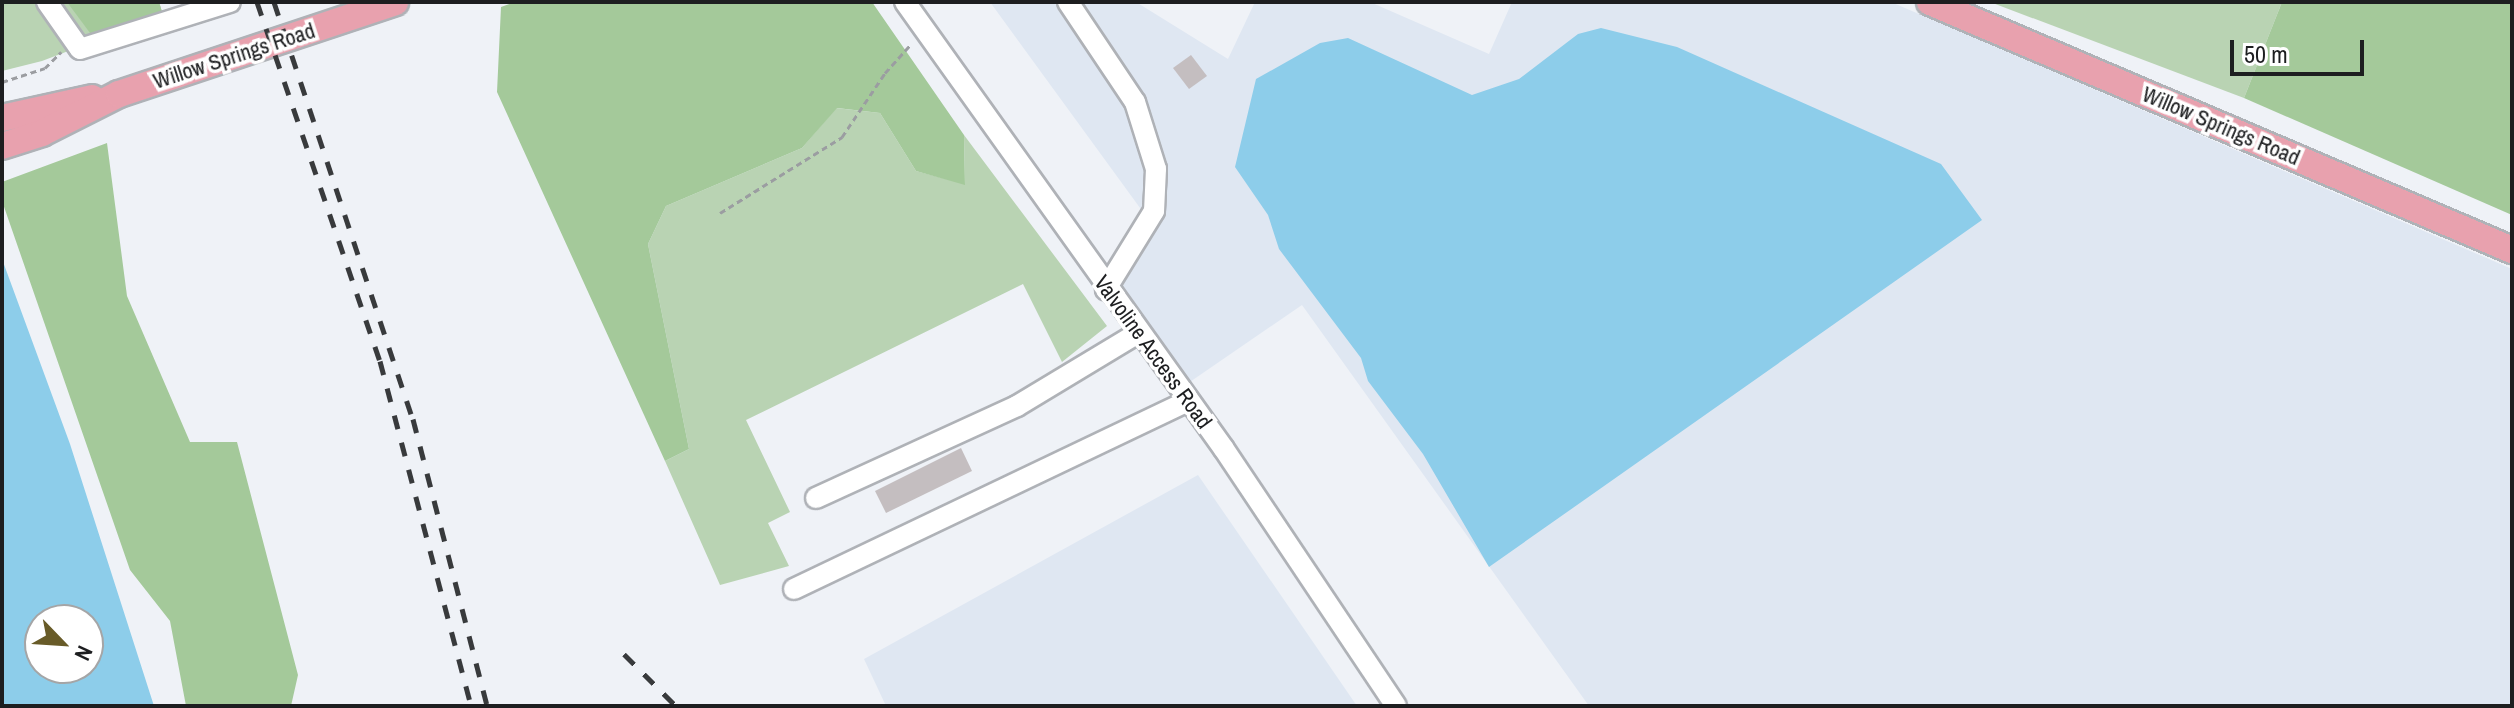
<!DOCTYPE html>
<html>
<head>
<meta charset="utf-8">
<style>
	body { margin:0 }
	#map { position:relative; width:2514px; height:708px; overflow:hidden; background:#eff2f7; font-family:"Archivo Narrow",sans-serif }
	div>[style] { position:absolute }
	.built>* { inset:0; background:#dfe7f2 }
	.green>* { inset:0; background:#b9d3b3 }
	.forest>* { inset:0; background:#a4c99a }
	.water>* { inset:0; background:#8dcdea }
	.building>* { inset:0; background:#c4bec0 }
	.path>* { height:3px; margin-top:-1.5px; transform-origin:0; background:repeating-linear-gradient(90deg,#9b9da1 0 6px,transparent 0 10px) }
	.roads { filter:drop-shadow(2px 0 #afb2b7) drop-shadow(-2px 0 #afb2b7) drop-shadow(0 2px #afb2b7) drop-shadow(0 -2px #afb2b7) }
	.minor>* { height:20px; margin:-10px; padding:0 10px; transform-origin:10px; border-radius:10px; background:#fff }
	.major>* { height:26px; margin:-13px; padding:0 13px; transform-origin:13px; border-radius:13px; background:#e8a1ae }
	.rail>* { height:5px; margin-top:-2.5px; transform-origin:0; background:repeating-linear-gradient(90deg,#383a3c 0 14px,transparent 0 28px) }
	span { translate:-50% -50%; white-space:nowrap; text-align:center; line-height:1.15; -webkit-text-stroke:7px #fff; paint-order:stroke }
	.street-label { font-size:22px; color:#1d1e20 }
	.frame { position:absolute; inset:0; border:4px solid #1d1e20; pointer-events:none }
	.north { position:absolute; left:24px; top:604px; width:80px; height:80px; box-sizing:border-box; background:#fff; border:2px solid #a5a5a6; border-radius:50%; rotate:115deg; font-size:22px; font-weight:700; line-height:32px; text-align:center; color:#1d1e20 }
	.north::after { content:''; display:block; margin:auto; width:28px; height:36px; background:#685b28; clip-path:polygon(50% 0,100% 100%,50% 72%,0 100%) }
	.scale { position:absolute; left:2230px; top:40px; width:134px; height:36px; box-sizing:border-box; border:4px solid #1d1e20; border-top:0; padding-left:10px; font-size:24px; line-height:28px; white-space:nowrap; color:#1d1e20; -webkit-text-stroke:6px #fff; paint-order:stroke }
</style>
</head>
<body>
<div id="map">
	<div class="built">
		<div style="clip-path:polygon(990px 2px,1136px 2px,1228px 59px,1255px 2px,1370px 2px,1489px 54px,1512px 2px,1891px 2px,2512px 269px,2512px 706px,1589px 706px,1302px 305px,1184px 386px,1119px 294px,1151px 223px)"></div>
		<div style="clip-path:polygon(1198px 475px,1357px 706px,886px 706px,864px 659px)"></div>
	</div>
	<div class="green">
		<div style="clip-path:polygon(2px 2px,159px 2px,163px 15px,42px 61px,2px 71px)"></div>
		<div style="clip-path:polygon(1990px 2px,2282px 2px,2244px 98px)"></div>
		<div style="clip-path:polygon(836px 108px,880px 113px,916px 171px,965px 184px,964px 135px,1107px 326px,1062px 362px,1023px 284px,746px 420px,790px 512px,768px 523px,789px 566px,720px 585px,665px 461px,689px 449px,648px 244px,666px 206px,802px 148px)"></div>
	</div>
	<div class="forest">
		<div style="clip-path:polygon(67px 2px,159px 2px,163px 15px,96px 41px)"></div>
		<div style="clip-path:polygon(515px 2px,872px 2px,964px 135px,965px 185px,916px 171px,880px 113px,837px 108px,802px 148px,666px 206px,648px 244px,689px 449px,665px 461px,497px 92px,501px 7px)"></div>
		<div style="clip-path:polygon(2282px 2px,2512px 2px,2512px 215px,2244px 98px)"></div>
		<div style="clip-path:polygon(107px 143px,127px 296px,190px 442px,237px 442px,298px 675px,291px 706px,186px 706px,170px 621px,130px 570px,2px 201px,2px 182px)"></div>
	</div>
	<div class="water">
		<div style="clip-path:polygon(1601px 28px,1677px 47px,1941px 164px,1982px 220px,1489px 567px,1423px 454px,1368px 381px,1361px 358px,1279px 249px,1268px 215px,1235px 167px,1256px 79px,1320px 43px,1348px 38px,1472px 95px,1519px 79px,1578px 34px)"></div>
		<div style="clip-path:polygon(evenodd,2px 259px,70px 444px,154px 706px,2px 706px,2px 259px,40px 620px,88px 620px,88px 668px,40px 668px,40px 620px)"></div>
	</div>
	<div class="building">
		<div style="clip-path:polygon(1191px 55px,1207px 76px,1189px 89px,1173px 68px)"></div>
		<div style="clip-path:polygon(961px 448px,972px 471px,886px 513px,875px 491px)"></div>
	</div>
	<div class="path">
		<div style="left:2px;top:82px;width:45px;rotate:-18deg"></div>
		<div style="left:45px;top:68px;width:23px;rotate:-45deg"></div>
		<div style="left:720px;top:213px;width:144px;rotate:-31.9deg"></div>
		<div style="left:842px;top:137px;width:77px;rotate:-56.1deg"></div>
		<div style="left:885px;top:73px;width:39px;rotate:-48deg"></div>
	</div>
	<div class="roads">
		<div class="minor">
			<div style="left:47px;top:2px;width:57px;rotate:54.9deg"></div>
			<div style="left:80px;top:49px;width:157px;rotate:-17.4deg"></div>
			<div style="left:905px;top:2px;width:549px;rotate:54.49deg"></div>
			<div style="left:1224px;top:449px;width:309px;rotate:56.2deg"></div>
			<div style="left:1068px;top:2px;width:120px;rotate:56.2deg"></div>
			<div style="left:1135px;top:102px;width:70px;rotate:72.6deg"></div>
			<div style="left:1156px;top:169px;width:42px;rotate:92.7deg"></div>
			<div style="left:1154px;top:211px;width:92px;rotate:121.6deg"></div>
			<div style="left:816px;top:498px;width:221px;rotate:-24.6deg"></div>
			<div style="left:1017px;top:406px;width:141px;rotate:-31.1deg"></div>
			<div style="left:794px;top:589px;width:437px;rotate:-25.5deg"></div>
		</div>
		<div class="major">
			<div style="left:1930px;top:2px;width:633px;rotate:23.08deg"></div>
			<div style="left:2px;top:118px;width:92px;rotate:-12.5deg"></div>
			<div style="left:2px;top:146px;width:42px;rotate:-18deg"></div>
			<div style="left:42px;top:133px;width:86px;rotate:-26.9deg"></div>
			<div style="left:119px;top:94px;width:291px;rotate:-18.4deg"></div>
		</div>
	</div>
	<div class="rail">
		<div style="left:257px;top:2px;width:379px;rotate:71.1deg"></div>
		<div style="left:380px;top:361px;width:357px;rotate:75.2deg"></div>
		<div style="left:274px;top:2px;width:440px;rotate:71.6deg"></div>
		<div style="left:413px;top:419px;width:296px;rotate:75.5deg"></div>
		<div style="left:624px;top:654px;width:74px;rotate:45deg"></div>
	</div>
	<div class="street-label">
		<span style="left:234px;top:56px;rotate:-18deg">Willow Springs Road</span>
		<span style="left:2221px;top:126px;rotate:23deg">Willow Springs Road</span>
		<span style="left:1153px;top:352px;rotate:54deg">Valvoline Access Road</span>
	</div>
	<div class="frame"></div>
	<div class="north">N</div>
	<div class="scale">50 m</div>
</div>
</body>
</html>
